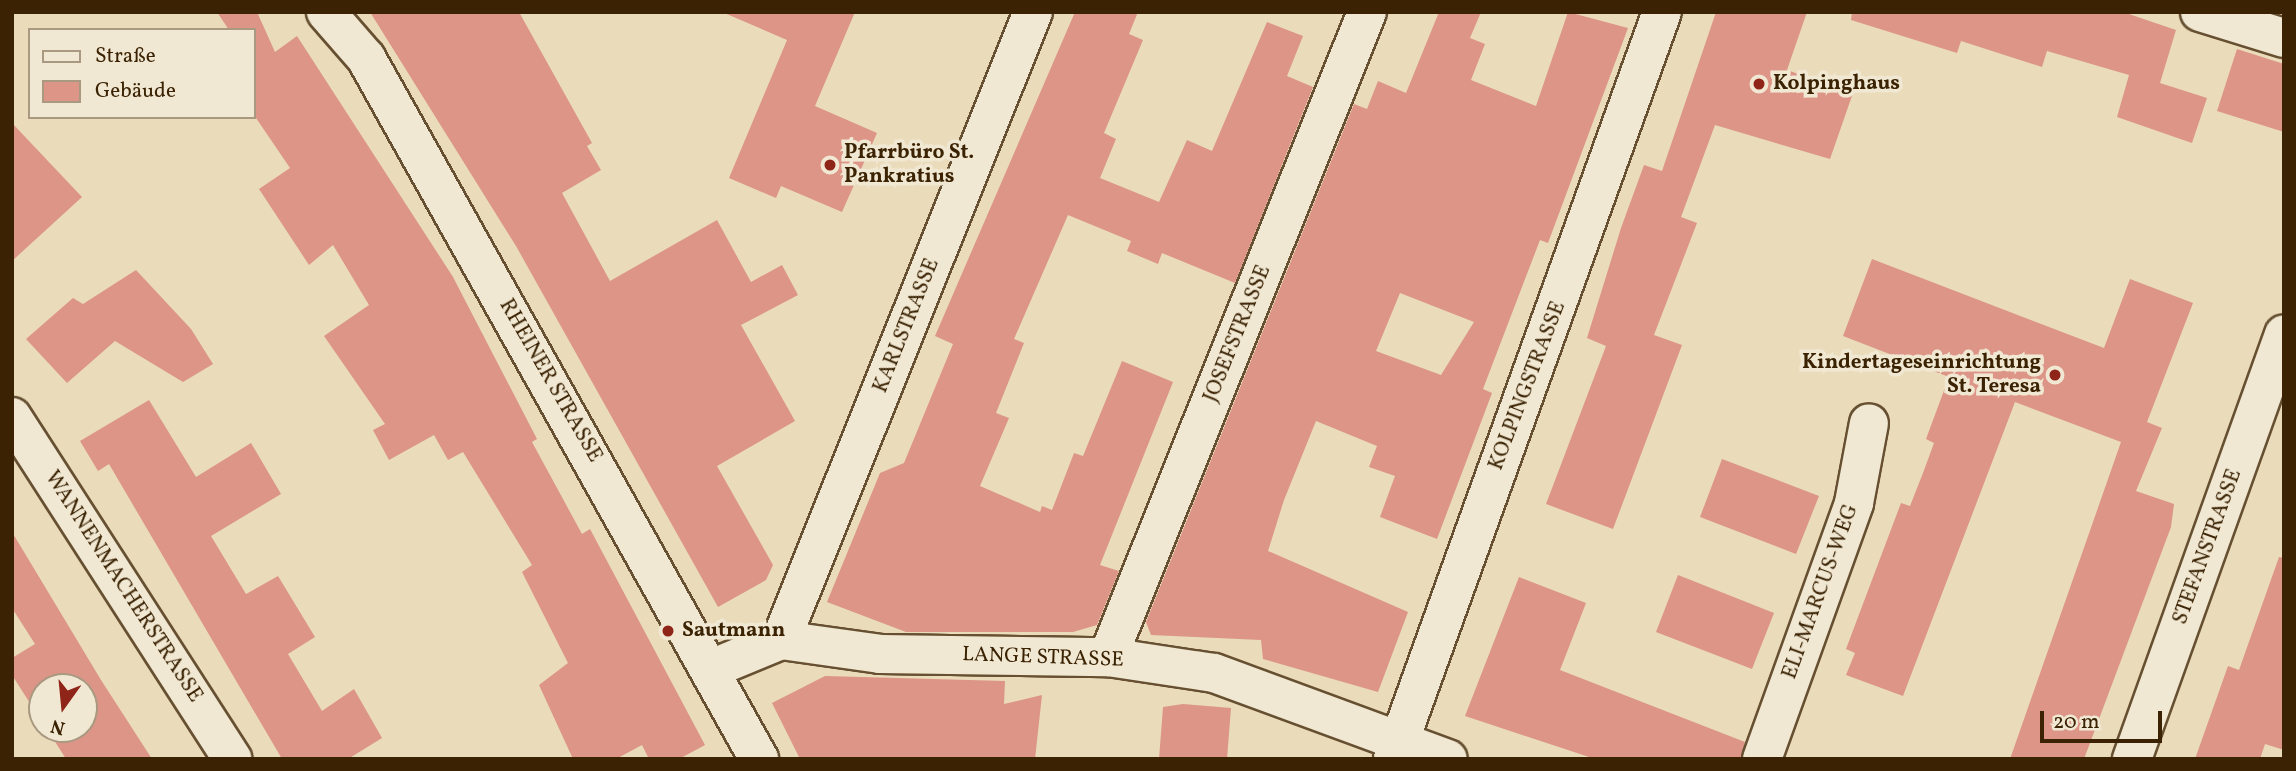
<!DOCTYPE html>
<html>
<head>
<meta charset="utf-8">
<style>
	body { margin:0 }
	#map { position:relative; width:2296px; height:771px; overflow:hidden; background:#eadbbb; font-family:Vollkorn,serif }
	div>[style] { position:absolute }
	.building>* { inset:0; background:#dc9586 }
	.roads { filter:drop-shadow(2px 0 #665031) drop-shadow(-2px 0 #665031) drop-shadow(0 2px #665031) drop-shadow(0 -2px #665031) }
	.minor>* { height:38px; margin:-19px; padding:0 19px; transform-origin:19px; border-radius:19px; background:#f1e8d3 }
	.dots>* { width:19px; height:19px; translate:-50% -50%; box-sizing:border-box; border:4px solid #f1e8d3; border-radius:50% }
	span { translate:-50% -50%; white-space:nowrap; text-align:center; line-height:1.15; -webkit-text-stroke:7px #f1e8d3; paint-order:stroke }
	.poi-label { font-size:21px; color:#3a2203; font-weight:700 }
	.left { translate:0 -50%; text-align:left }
	.right { translate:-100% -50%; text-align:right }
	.street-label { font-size:21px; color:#3a2203 }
	.frame { position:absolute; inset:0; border:14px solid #3a2203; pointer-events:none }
	.legend { position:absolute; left:28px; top:28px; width:228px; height:91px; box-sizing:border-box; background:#f1e8d3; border:2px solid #a89980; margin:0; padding:9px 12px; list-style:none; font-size:21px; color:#3a2203 }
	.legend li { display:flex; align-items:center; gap:14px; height:35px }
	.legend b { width:35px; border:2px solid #a89980 }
	.north { position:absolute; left:28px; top:673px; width:70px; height:70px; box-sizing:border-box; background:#f1e8d3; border:2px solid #a89980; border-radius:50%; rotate:195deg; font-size:19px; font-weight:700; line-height:28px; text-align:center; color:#3a2203 }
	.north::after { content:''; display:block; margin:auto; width:24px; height:32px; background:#8f2418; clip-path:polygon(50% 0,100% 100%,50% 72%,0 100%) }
	.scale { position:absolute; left:2040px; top:711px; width:122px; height:32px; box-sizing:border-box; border:4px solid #3a2203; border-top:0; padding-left:9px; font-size:21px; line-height:24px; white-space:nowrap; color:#3a2203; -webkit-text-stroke:5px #f1e8d3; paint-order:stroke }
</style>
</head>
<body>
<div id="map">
	<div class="building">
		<div style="clip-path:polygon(217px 12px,257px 12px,275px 52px,297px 36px,453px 277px,537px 439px,532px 442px,582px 534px,590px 529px,705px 745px,679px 759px,649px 759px,642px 745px,616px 759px,573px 759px,539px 685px,568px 663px,522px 572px,532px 565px,463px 452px,448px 460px,434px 435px,389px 460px,373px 430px,385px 424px,324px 336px,369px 305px,333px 245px,309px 265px,259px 189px,290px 168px,254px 115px,254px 30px,229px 30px)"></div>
		<div style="clip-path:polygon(370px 12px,519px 12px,592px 143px,587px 146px,601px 170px,562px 193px,610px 281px,717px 220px,751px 282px,782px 265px,798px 295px,741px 325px,795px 421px,717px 466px,773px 565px,766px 580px,718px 607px,516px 246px)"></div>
		<div style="clip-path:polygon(722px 12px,855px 12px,815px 106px,877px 133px,842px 212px,781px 186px,776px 198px,729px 178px,787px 40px)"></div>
		<div style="clip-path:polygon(1075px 12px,1138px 12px,1129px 34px,1143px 40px,1104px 133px,1116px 139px,1100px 178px,1159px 202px,1187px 140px,1212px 151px,1267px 22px,1303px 36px,1287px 76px,1313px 87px,1235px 283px,1162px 253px,1158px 264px,1127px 251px,1131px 241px,1068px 215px,1014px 339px,1024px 343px,996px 413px,1009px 418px,980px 486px,1040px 512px,1042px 506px,1052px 510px,1074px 453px,1083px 456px,1122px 361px,1173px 382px,1100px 565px,1119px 571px,1097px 625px,1073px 632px,906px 632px,827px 602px,880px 473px,904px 463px,953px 344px,935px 336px)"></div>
		<div style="clip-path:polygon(evenodd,1439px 12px,1481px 12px,1470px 38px,1485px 44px,1471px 80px,1536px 106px,1568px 12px,1628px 28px,1548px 243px,1540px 240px,1483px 389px,1492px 393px,1437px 539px,1380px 517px,1395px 476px,1369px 467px,1377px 446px,1316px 421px,1284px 500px,1268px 551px,1408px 612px,1378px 692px,1263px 659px,1261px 640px,1151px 635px,1146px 622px,1354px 104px,1367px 109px,1378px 81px,1406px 93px,1439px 12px,1400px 293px,1474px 322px,1441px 375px,1376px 351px,1400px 293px)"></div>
		<div style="clip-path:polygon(1716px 12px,1807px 12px,1787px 70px,1853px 93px,1830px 159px,1715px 125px,1681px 217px,1697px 223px,1654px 335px,1682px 345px,1613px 529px,1546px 504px,1606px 346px,1587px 338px,1621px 228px,1644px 165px,1662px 171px)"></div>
		<div style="clip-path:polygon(1852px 12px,2123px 12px,2176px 30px,2160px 83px,2207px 98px,2192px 143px,2117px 117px,2129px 75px,2047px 51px,2042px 67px,1961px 41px,1957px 53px,1851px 20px)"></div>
		<div style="clip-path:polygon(2237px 49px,2284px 64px,2284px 132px,2217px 111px)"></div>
		<div style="clip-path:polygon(12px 123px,82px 197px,12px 261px)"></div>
		<div style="clip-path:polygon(1872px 259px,2104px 348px,2130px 279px,2193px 303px,2147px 422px,2162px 428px,2136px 491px,2174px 504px,2171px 527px,2084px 759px,2010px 759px,2121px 442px,2015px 402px,1903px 696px,1846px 675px,1855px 653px,1846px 649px,1901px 503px,1910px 506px,1923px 473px,1934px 443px,1926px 439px,1949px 377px,1843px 336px)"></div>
		<div style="clip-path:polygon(136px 270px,191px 329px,213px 364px,183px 382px,115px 341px,67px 383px,26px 339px,73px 298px,83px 304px)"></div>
		<div style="clip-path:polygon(149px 400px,196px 477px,251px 443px,281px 494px,211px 536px,246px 594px,278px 576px,315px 637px,288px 654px,322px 711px,354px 689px,382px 738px,348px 759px,282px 759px,109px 464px,98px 471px,80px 441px)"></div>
		<div style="clip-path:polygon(1722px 459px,1819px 496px,1796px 554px,1700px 517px)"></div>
		<div style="clip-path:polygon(12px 532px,101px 680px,152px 759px,66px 759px,47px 729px,84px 729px,84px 687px,42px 687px,42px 722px,12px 675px,12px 658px,35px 644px,12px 608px)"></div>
		<div style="clip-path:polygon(2279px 557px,2284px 558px,2284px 750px,2265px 744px,2260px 759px,2195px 759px,2228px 666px,2239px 670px)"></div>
		<div style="clip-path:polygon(1678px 575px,1774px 613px,1752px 669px,1656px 632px)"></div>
		<div style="clip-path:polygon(1519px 577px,1586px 603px,1560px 670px,1745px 742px,1741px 759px,1595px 759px,1465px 716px)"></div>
		<div style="clip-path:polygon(825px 676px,1005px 681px,1004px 704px,1042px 695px,1035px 759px,800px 759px,772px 703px)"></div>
		<div style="clip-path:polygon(1183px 704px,1231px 708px,1227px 759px,1159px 759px,1163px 707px)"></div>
	</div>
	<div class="roads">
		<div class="minor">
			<div style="left:326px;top:12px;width:61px;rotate:49deg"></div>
			<div style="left:366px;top:58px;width:804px;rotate:60.72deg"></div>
			<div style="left:2200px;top:12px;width:88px;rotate:17.2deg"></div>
			<div style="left:12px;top:417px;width:407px;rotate:57.2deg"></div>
			<div style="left:781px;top:640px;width:677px;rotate:-68.14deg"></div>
			<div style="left:1108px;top:657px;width:695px;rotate:-68.12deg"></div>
			<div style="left:711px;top:669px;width:76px;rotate:-22.5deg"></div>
			<div style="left:781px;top:640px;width:100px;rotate:8deg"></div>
			<div style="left:880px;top:654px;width:228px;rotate:0.8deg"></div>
			<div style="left:1108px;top:657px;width:107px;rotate:8.6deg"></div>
			<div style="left:1214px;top:673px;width:249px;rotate:20.2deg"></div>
			<div style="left:1393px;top:759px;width:794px;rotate:-70.2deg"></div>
			<div style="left:1762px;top:759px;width:272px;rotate:-70.2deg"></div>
			<div style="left:1854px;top:503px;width:81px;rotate:-79.4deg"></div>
			<div style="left:2132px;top:759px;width:451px;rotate:-70.3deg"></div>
		</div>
	</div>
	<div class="dots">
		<div style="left:1759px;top:84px;background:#8f2418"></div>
		<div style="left:830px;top:165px;background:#8f2418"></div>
		<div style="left:2055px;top:375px;background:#8f2418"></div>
		<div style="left:668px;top:631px;background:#8f2418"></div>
	</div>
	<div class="poi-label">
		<span class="left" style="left:1773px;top:84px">Kolpinghaus</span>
		<span class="left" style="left:844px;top:165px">Pfarrbüro St.<br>Pankratius</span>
		<span class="right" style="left:2041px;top:375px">Kindertageseinrichtung<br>St. Teresa</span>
		<span class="left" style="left:682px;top:631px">Sautmann</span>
	</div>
	<div class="street-label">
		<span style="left:907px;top:326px;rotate:-68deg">KARLSTRASSE</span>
		<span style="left:1238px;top:334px;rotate:-68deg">JOSEFSTRASSE</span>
		<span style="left:550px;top:381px;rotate:60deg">RHEINER STRASSE</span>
		<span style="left:1528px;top:386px;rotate:-69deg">KOLPINGSTRASSE</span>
		<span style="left:2208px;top:547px;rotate:-70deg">STEFANSTRASSE</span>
		<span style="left:123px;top:587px;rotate:57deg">WANNENMACHERSTRASSE</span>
		<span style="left:1821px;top:592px;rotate:-70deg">ELI-MARCUS-WEG</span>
		<span style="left:1043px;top:658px;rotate:2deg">LANGE STRASSE</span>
	</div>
	<div class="frame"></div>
	<ul class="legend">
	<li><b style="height:9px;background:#f1e8d3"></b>Straße</li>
	<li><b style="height:19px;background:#dc9586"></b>Gebäude</li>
	</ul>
	<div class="north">N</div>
	<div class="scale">20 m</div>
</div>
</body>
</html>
